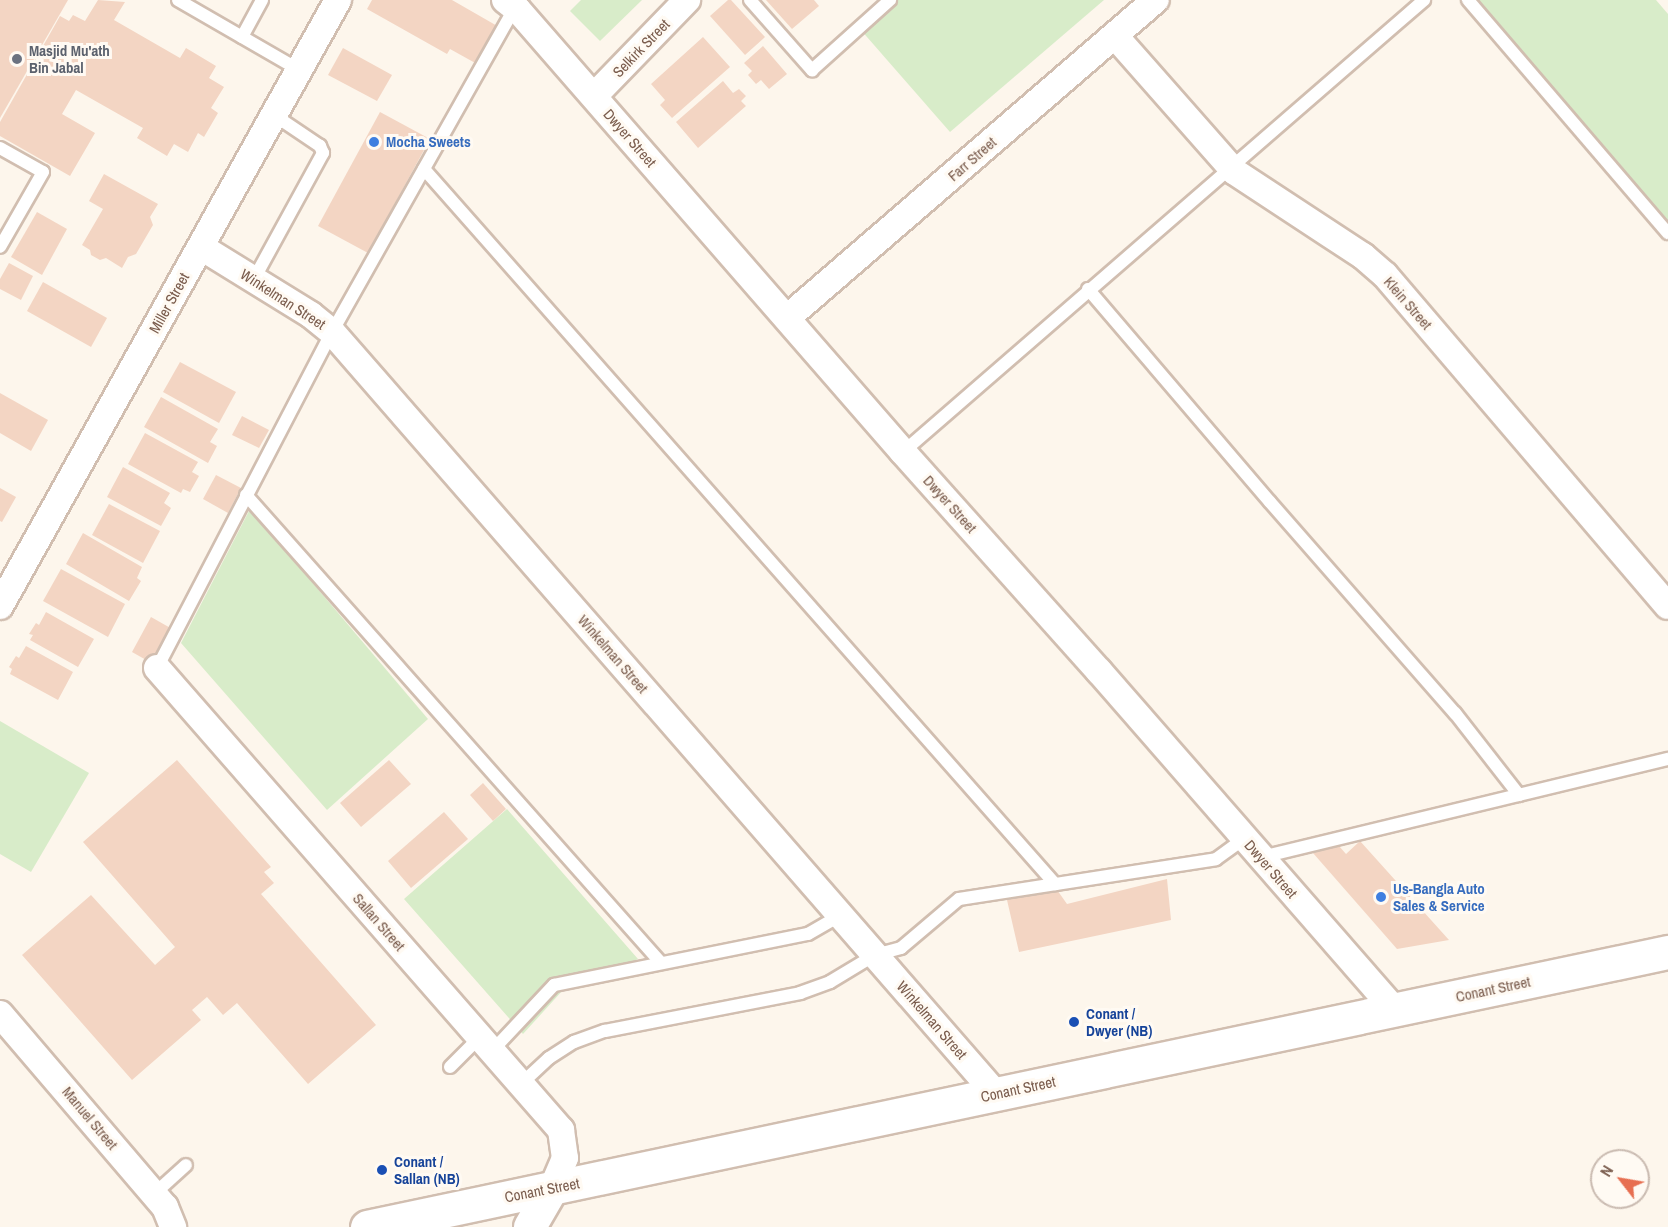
<!DOCTYPE html>
<html>
<head>
<meta charset="utf-8">
<style>
	body { margin:0 }
	#map { position:relative; width:1668px; height:1227px; overflow:hidden; background:#fdf6ec; font-family:"Archivo Narrow",sans-serif }
	div>[style] { position:absolute }
	.green>* { inset:0; background:#d8ecc9 }
	.building>* { inset:0; background:#f3d5c3 }
	.roads { filter:drop-shadow(2px 0 #d1beb0) drop-shadow(-2px 0 #d1beb0) drop-shadow(0 2px #d1beb0) drop-shadow(0 -2px #d1beb0) }
	.service>* { height:12px; margin:-6px; padding:0 6px; transform-origin:6px; border-radius:6px; background:#fff }
	.minor>* { height:26px; margin:-13px; padding:0 13px; transform-origin:13px; border-radius:13px; background:#fff }
	.tertiary>* { height:32px; margin:-16px; padding:0 16px; transform-origin:16px; border-radius:16px; background:#fff }
	.secondary>* { height:33px; margin:-16.5px; padding:0 16.5px; transform-origin:16.5px; border-radius:16.5px; background:#fff }
	.dots>* { width:16px; height:16px; translate:-50% -50%; box-sizing:border-box; border:3px solid #fffaf3; border-radius:50% }
	span { translate:-50% -50%; white-space:nowrap; text-align:center; line-height:1.15; -webkit-text-stroke:6px #fffaf3; paint-order:stroke }
	.street-label { font-size:15px; color:#7a5c4d }
	.worship-label { font-size:15px; color:#5b616d; font-weight:700 }
	.left { translate:0 -50%; text-align:left }
	.shop-label { font-size:15px; color:#366cbe; font-weight:700 }
	.transit-label { font-size:15px; color:#164399; font-weight:700 }
	.north { position:absolute; left:1590px; top:1149px; width:60px; height:60px; box-sizing:border-box; background:#fffaf3; border:2px solid #cabbb1; border-radius:50%; rotate:301deg; font-size:16px; font-weight:700; line-height:24px; text-align:center; color:#7a5c4d }
	.north::after { content:''; display:block; margin:auto; width:21px; height:27px; background:#e76f51; clip-path:polygon(50% 0,100% 100%,50% 72%,0 100%) }
</style>
</head>
<body>
<div id="map">
	<div class="green">
		<div style="clip-path:polygon(581px 0,642px 0,600px 41px,570px 11px)"></div>
		<div style="clip-path:polygon(894px 0,1104px 0,950px 132px,860px 29px)"></div>
		<div style="clip-path:polygon(1477px 0,1656px 0,1668px 14px,1668px 225px)"></div>
		<div style="clip-path:polygon(250px 509px,428px 719px,327px 810px,181px 643px)"></div>
		<div style="clip-path:polygon(0 721px,89px 773px,31px 872px,0 854px)"></div>
		<div style="clip-path:polygon(507px 809px,638px 959px,563px 990px,523px 1034px,404px 899px)"></div>
	</div>
	<div class="building">
		<div style="clip-path:polygon(0 0,68px 0,0 118px)"></div>
		<div style="clip-path:polygon(98px 0,125px 2px,114px 20px,180px 58px,186px 48px,216px 66px,209px 78px,224px 87px,211px 108px,218px 113px,204px 137px,198px 133px,188px 152px,174px 144px,167px 156px,137px 138px,143px 128px,76px 90px,62px 114px,95px 133px,70px 176px,0 136px,0 122px,60px 16px,69px 21px,73px 15px,85px 21px)"></div>
		<div style="clip-path:polygon(372px 0,452px 0,499px 27px,477px 64px,450px 49px,447px 54px,367px 9px)"></div>
		<div style="clip-path:polygon(728px 0,731px 0,765px 37px,745px 55px,710px 16px)"></div>
		<div style="clip-path:polygon(766px 0,814px 0,819px 6px,792px 29px)"></div>
		<div style="clip-path:polygon(703px 37px,730px 67px,672px 118px,660px 105px,665px 100px,651px 84px)"></div>
		<div style="clip-path:polygon(763px 46px,787px 74px,769px 89px,761px 80px,756px 84px,748px 75px,752px 71px,744px 63px)"></div>
		<div style="clip-path:polygon(343px 48px,392px 75px,377px 101px,328px 75px)"></div>
		<div style="clip-path:polygon(723px 81px,733px 93px,739px 89px,746px 96px,741px 101px,746px 106px,698px 148px,676px 122px)"></div>
		<div style="clip-path:polygon(380px 112px,430px 139px,368px 253px,318px 226px)"></div>
		<div style="clip-path:polygon(104px 174px,158px 204px,150px 217px,153px 225px,136px 254px,128px 257px,122px 268px,106px 258px,100px 260px,91px 255px,90px 250px,82px 245px,103px 209px,89px 201px)"></div>
		<div style="clip-path:polygon(37px 212px,67px 229px,42px 275px,11px 257px)"></div>
		<div style="clip-path:polygon(9px 263px,33px 276px,21px 300px,0 289px,0 279px)"></div>
		<div style="clip-path:polygon(43px 282px,107px 318px,91px 347px,27px 311px)"></div>
		<div style="clip-path:polygon(180px 362px,236px 392px,219px 423px,163px 392px)"></div>
		<div style="clip-path:polygon(0 393px,48px 420px,31px 451px,0 433px)"></div>
		<div style="clip-path:polygon(161px 397px,218px 429px,210px 442px,217px 446px,208px 463px,144px 427px)"></div>
		<div style="clip-path:polygon(242px 416px,269px 430px,259px 448px,232px 435px)"></div>
		<div style="clip-path:polygon(145px 433px,198px 462px,192px 472px,199px 476px,190px 492px,183px 489px,181px 493px,128px 464px)"></div>
		<div style="clip-path:polygon(123px 467px,170px 493px,164px 503px,171px 508px,161px 526px,107px 497px)"></div>
		<div style="clip-path:polygon(216px 475px,241px 488px,228px 513px,203px 499px)"></div>
		<div style="clip-path:polygon(0 488px,16px 497px,2px 522px,0 521px)"></div>
		<div style="clip-path:polygon(109px 504px,160px 531px,143px 563px,92px 535px)"></div>
		<div style="clip-path:polygon(83px 533px,142px 567px,137px 578px,141px 581px,129px 601px,66px 564px)"></div>
		<div style="clip-path:polygon(61px 569px,125px 604px,108px 637px,43px 601px)"></div>
		<div style="clip-path:polygon(46px 612px,94px 639px,78px 667px,30px 640px,33px 635px,29px 634px,36px 623px,39px 625px)"></div>
		<div style="clip-path:polygon(151px 617px,174px 630px,155px 665px,132px 652px)"></div>
		<div style="clip-path:polygon(26px 646px,73px 672px,58px 700px,10px 674px,12px 669px,9px 667px,16px 656px,19px 658px)"></div>
		<div style="clip-path:polygon(177px 760px,271px 867px,264px 872px,274px 883px,261px 894px,376px 1025px,308px 1084px,237px 1003px,223px 1015px,207px 997px,192px 1010px,201px 1020px,132px 1080px,22px 955px,91px 895px,155px 965px,175px 947px,83px 842px)"></div>
		<div style="clip-path:polygon(389px 760px,411px 784px,361px 827px,340px 803px)"></div>
		<div style="clip-path:polygon(483px 783px,506px 809px,493px 821px,470px 795px)"></div>
		<div style="clip-path:polygon(444px 812px,468px 839px,411px 888px,388px 861px)"></div>
		<div style="clip-path:polygon(1360px 841px,1449px 940px,1397px 949px,1313px 853px,1339px 846px,1346px 854px)"></div>
		<div style="clip-path:polygon(1167px 879px,1171px 920px,1019px 952px,1007px 900px,1055px 887px,1067px 904px)"></div>
	</div>
	<div class="roads">
		<div class="service">
			<div style="left:178px;top:0;width:140px;rotate:30deg"></div>
			<div style="left:750px;top:0;width:94px;rotate:48.5deg"></div>
			<div style="left:812px;top:70px;width:105px;rotate:-41.9deg"></div>
			<div style="left:1468px;top:0;width:307px;rotate:49.4deg"></div>
			<div style="left:242px;top:37px;width:42px;rotate:-61.6deg"></div>
			<div style="left:0;top:148px;width:49px;rotate:29.2deg"></div>
			<div style="left:43px;top:172px;width:86px;rotate:119.8deg"></div>
			<div style="left:424px;top:169px;width:954px;rotate:48.57deg"></div>
			<div style="left:254px;top:279px;width:144px;rotate:-61.3deg"></div>
			<div style="left:323px;top:153px;width:8px;rotate:-113deg"></div>
			<div style="left:320px;top:146px;width:55px;rotate:-146deg"></div>
			<div style="left:1088px;top:289px;width:280px;rotate:49.5deg"></div>
			<div style="left:1270px;top:502px;width:281px;rotate:48.8deg"></div>
			<div style="left:1455px;top:713px;width:104px;rotate:52deg"></div>
			<div style="left:903px;top:452px;width:690px;rotate:-40.94deg"></div>
			<div style="left:246px;top:495px;width:625px;rotate:48.43deg"></div>
			<div style="left:157px;top:668px;width:379px;rotate:-62.5deg"></div>
			<div style="left:332px;top:332px;width:374px;rotate:-60.6deg"></div>
			<div style="left:1262px;top:857px;width:418px;rotate:-13.6deg"></div>
			<div style="left:492px;top:1051px;width:91px;rotate:-46.8deg"></div>
			<div style="left:554px;top:985px;width:259px;rotate:-11.4deg"></div>
			<div style="left:808px;top:934px;width:38px;rotate:-30deg"></div>
			<div style="left:450px;top:1067px;width:42px;rotate:-45deg"></div>
			<div style="left:521px;top:1084px;width:38px;rotate:-43deg"></div>
			<div style="left:549px;top:1058px;width:30px;rotate:-33deg"></div>
			<div style="left:574px;top:1042px;width:33px;rotate:-20deg"></div>
			<div style="left:605px;top:1031px;width:199px;rotate:-11deg"></div>
			<div style="left:800px;top:993px;width:32px;rotate:-20deg"></div>
			<div style="left:830px;top:982px;width:52px;rotate:-31deg"></div>
			<div style="left:875px;top:955px;width:27px;rotate:-15deg"></div>
			<div style="left:901px;top:948px;width:76px;rotate:-40.2deg"></div>
			<div style="left:959px;top:899px;width:260px;rotate:-8.8deg"></div>
			<div style="left:1216px;top:859px;width:36px;rotate:-36deg"></div>
			<div style="left:154px;top:1194px;width:43px;rotate:-42.2deg"></div>
		</div>
		<div class="minor">
			<div style="left:505px;top:0;width:16px;rotate:38deg"></div>
			<div style="left:518px;top:10px;width:586px;rotate:48.94deg"></div>
			<div style="left:903px;top:452px;width:294px;rotate:48.2deg"></div>
			<div style="left:1099px;top:671px;width:450px;rotate:48.9deg"></div>
			<div style="left:1115px;top:36px;width:181px;rotate:48.6deg"></div>
			<div style="left:1235px;top:172px;width:153px;rotate:33.3deg"></div>
			<div style="left:1363px;top:256px;width:29px;rotate:41deg"></div>
			<div style="left:1385px;top:275px;width:435px;rotate:49.5deg"></div>
			<div style="left:594px;top:96px;width:134px;rotate:-45.9deg"></div>
			<div style="left:201px;top:247px;width:129px;rotate:31.7deg"></div>
			<div style="left:311px;top:315px;width:27px;rotate:39deg"></div>
			<div style="left:332px;top:332px;width:1011px;rotate:48.93deg"></div>
			<div style="left:787px;top:318px;width:487px;rotate:-40.8deg"></div>
			<div style="left:0;top:606px;width:694px;rotate:-60.85deg"></div>
			<div style="left:157px;top:668px;width:614px;rotate:48.83deg"></div>
			<div style="left:561px;top:1130px;width:28px;rotate:82deg"></div>
			<div style="left:565px;top:1158px;width:34px;rotate:113deg"></div>
			<div style="left:0;top:1014px;width:254px;rotate:49.5deg"></div>
			<div style="left:165px;top:1207px;width:22px;rotate:68deg"></div>
		</div>
		<div class="tertiary">
			<div style="left:530px;top:1227px;width:44px;rotate:-59.9deg"></div>
		</div>
		<div class="secondary">
			<div style="left:367px;top:1227px;width:1330px;rotate:-11.94deg"></div>
		</div>
	</div>
	<div class="dots">
		<div style="left:17px;top:59px;background:#6b7280"></div>
		<div style="left:374px;top:142px;background:#3f7fe0"></div>
		<div style="left:1381px;top:897px;background:#3f7fe0"></div>
		<div style="left:1074px;top:1022px;background:#1a4fb4"></div>
		<div style="left:382px;top:1170px;background:#1a4fb4"></div>
	</div>
	<div class="street-label">
		<span style="left:641px;top:48px;rotate:-46deg">Selkirk Street</span>
		<span style="left:630px;top:138px;rotate:49deg">Dwyer Street</span>
		<span style="left:972px;top:159px;rotate:-41deg">Farr Street</span>
		<span style="left:283px;top:299px;rotate:33deg">Winkelman Street</span>
		<span style="left:169px;top:303px;rotate:-61deg">Miller Street</span>
		<span style="left:1408px;top:303px;rotate:49deg">Klein Street</span>
		<span style="left:950px;top:504px;rotate:48deg">Dwyer Street</span>
		<span style="left:613px;top:654px;rotate:49deg">Winkelman Street</span>
		<span style="left:1271px;top:869px;rotate:49deg">Dwyer Street</span>
		<span style="left:379px;top:922px;rotate:49deg">Sallan Street</span>
		<span style="left:1493px;top:989px;rotate:-12deg">Conant Street</span>
		<span style="left:932px;top:1020px;rotate:49deg">Winkelman Street</span>
		<span style="left:1018px;top:1089px;rotate:-12deg">Conant Street</span>
		<span style="left:90px;top:1118px;rotate:50deg">Manuel Street</span>
		<span style="left:542px;top:1190px;rotate:-11deg">Conant Street</span>
	</div>
	<div class="worship-label">
		<span class="left" style="left:29px;top:59px">Masjid Mu'ath<br>Bin Jabal</span>
	</div>
	<div class="shop-label">
		<span class="left" style="left:386px;top:142px">Mocha Sweets</span>
		<span class="left" style="left:1393px;top:897px">Us-Bangla Auto<br>Sales &amp; Service</span>
	</div>
	<div class="transit-label">
		<span class="left" style="left:1086px;top:1022px">Conant /<br>Dwyer (NB)</span>
		<span class="left" style="left:394px;top:1170px">Conant /<br>Sallan (NB)</span>
	</div>
	<div class="north">N</div>
</div>
</body>
</html>
